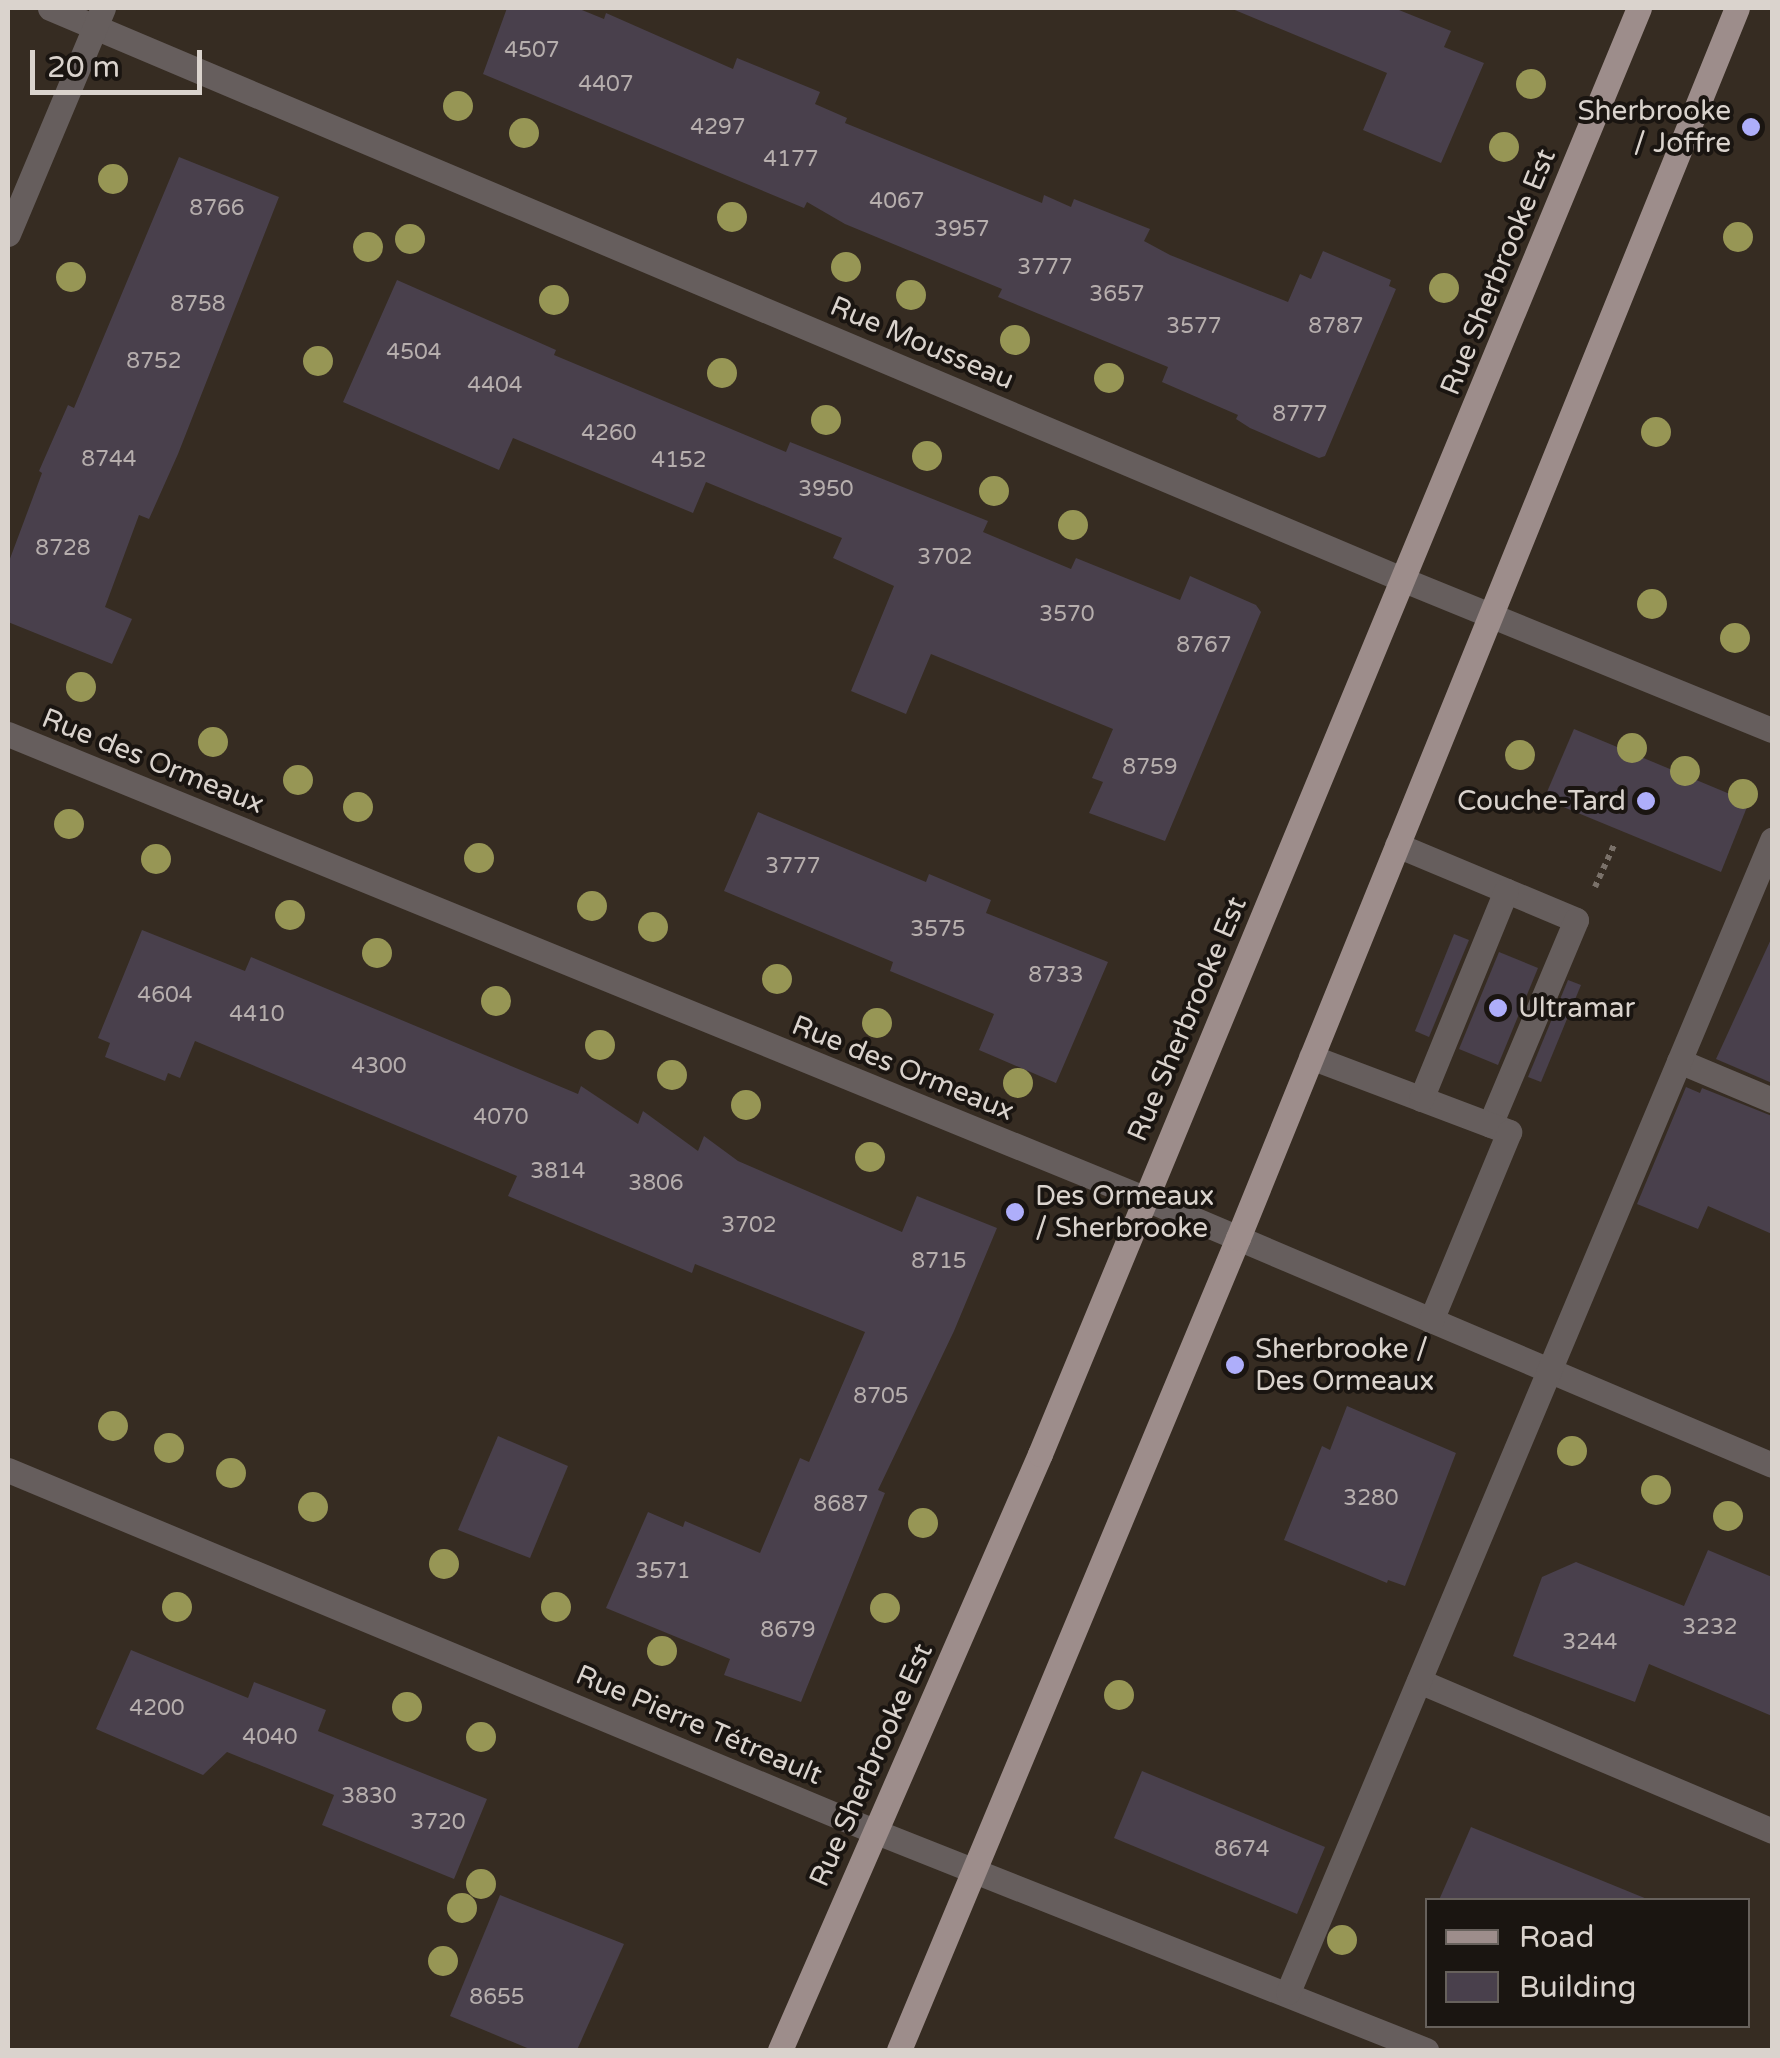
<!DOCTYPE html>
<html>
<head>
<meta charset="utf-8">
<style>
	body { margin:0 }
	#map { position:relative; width:1780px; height:2058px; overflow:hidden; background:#362c22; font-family:"Varela Round",sans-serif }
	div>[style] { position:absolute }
	.building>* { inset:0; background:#49404c }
	.path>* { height:6px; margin-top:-3px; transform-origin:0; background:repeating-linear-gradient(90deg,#7a7169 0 5px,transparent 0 10px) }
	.minor>* { height:25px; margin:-12.5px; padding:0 12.5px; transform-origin:12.5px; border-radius:12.5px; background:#665e5d }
	.major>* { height:25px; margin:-12.5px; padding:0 12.5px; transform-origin:12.5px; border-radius:12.5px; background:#9d8d8b }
	.trees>* { width:30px; height:30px; margin:-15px; border-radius:50%; background:#979655 }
	.dots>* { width:28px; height:28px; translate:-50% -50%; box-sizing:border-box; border:5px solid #1a1511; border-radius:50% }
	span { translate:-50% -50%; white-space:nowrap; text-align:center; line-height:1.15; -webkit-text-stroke:8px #1a1511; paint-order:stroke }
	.number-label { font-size:22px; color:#b6aead }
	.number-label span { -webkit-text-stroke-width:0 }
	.poi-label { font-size:28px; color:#dad3cd }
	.right { translate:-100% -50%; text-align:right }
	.left { translate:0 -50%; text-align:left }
	.street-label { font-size:28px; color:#dad3cd }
	.frame { position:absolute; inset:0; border:10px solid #dad3cd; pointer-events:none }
	.legend { position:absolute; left:1425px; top:1898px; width:325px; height:130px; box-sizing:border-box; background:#1a1511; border:2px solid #67615c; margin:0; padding:12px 18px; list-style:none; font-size:30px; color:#dad3cd }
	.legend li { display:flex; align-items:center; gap:20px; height:50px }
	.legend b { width:50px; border:2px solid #67615c }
	.scale { position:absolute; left:30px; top:50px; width:172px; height:45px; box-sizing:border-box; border:5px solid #dad3cd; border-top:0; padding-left:12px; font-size:30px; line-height:35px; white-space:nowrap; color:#dad3cd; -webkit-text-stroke:8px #1a1511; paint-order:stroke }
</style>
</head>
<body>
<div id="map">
	<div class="building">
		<div style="clip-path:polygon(507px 8px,577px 8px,604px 19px,606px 13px,733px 69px,737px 58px,820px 92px,815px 104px,847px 118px,845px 123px,1042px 203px,1044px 195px,1071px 207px,1074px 199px,1150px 229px,1144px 241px,1170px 255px,1288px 302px,1300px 274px,1311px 279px,1323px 251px,1391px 280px,1389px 286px,1396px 289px,1325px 456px,1319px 458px,1250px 428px,1236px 419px,1238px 415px,1162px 382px,1168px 367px,998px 297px,1002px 289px,845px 224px,807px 202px,804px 208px,483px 74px)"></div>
		<div style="clip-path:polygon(1230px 8px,1394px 8px,1451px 31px,1444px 47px,1484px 63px,1441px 163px,1363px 130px,1387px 73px)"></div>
		<div style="clip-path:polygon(179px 157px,279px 197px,178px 454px,149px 519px,139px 515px,105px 607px,132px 619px,112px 664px,8px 622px,8px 564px,42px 473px,39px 471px,68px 405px,74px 408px)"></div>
		<div style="clip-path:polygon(397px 280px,556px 350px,554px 355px,786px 452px,790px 442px,988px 521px,983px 532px,1071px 569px,1076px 558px,1180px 600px,1190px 576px,1256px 605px,1261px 612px,1165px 841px,1089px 813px,1103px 782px,1092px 778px,1113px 729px,931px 654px,906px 714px,851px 691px,894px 586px,833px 558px,842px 538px,706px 482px,693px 513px,513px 438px,499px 470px,343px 402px)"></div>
		<div style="clip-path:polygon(1574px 729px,1749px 802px,1721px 872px,1544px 799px)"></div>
		<div style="clip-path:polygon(758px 812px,926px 882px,929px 874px,991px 900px,986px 913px,1108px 962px,1056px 1083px,979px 1050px,994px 1014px,890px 971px,893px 962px,724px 891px)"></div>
		<div style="clip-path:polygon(142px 930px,245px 971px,251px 957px,578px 1094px,581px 1086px,638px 1124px,643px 1111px,698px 1151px,704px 1136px,738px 1161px,902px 1232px,917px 1196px,997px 1228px,954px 1331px,878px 1490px,885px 1493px,801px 1702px,724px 1675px,730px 1659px,606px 1608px,648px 1512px,683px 1527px,685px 1521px,760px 1553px,800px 1458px,809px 1462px,865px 1332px,695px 1264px,692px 1273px,508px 1196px,517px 1176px,195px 1041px,180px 1078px,168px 1073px,165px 1081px,105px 1057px,110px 1043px,98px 1038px)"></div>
		<div style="clip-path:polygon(1454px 934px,1469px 940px,1429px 1037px,1415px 1031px)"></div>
		<div style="clip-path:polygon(1772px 937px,1772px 1083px,1716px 1059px)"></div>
		<div style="clip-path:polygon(1499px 952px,1538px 968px,1498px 1065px,1459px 1049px)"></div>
		<div style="clip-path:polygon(1568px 980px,1581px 985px,1541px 1082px,1528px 1077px)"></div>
		<div style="clip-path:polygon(1686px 1087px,1700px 1093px,1702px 1088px,1772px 1116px,1772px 1234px,1708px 1206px,1698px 1229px,1637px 1204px)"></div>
		<div style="clip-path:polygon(1347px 1406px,1456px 1453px,1405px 1586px,1388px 1580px,1387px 1583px,1284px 1540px,1322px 1446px,1330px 1450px)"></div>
		<div style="clip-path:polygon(498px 1436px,568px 1466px,530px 1558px,458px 1530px)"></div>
		<div style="clip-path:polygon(1708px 1550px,1772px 1577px,1772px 1716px,1649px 1664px,1635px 1702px,1513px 1656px,1542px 1577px,1576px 1562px,1684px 1606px)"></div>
		<div style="clip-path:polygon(131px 1650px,248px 1698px,254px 1682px,326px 1710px,318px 1731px,487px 1799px,454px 1879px,322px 1825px,334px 1795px,227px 1752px,203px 1775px,96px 1729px)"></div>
		<div style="clip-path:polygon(1142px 1771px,1325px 1847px,1297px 1914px,1114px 1838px)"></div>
		<div style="clip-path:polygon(1471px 1827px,1647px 1899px,1647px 1900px,1439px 1900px)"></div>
		<div style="clip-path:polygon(500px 1895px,624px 1944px,577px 2050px,532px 2050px,450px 2016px)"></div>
	</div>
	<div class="path">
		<div style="left:1595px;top:887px;width:48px;rotate:-65.6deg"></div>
	</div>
	<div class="minor">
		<div style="left:50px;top:8px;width:1470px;rotate:22.9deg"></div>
		<div style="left:1404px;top:580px;width:397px;rotate:22.2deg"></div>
		<div style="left:8px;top:234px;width:245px;rotate:-67.2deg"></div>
		<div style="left:8px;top:734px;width:1227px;rotate:22.22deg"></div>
		<div style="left:1144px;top:1198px;width:682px;rotate:23.03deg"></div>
		<div style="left:1397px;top:845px;width:194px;rotate:22.7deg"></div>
		<div style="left:1576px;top:920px;width:222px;rotate:112.8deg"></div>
		<div style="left:1311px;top:1057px;width:212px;rotate:20.7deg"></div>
		<div style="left:1509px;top:1132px;width:204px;rotate:112.5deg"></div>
		<div style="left:1679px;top:1061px;width:101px;rotate:22.8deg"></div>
		<div style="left:1421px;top:1099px;width:225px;rotate:-67.8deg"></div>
		<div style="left:8px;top:1470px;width:938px;rotate:22.63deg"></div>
		<div style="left:874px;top:1831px;width:594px;rotate:21.64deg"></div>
		<div style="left:1419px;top:1681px;width:384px;rotate:23deg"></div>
		<div style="left:1288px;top:1992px;width:1250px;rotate:-67.21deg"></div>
	</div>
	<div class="major">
		<div style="left:780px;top:2050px;width:650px;rotate:-66.43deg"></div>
		<div style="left:1040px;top:1454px;width:1565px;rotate:-67.5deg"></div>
		<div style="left:899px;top:2050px;width:880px;rotate:-67.34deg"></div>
		<div style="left:1238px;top:1238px;width:1327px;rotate:-67.92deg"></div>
	</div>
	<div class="trees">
		<div style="left:1531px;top:84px"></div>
		<div style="left:458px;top:106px"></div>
		<div style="left:524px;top:133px"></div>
		<div style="left:1504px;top:147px"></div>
		<div style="left:113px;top:179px"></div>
		<div style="left:732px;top:217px"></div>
		<div style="left:1738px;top:237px"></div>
		<div style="left:410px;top:239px"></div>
		<div style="left:368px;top:247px"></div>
		<div style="left:846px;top:267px"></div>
		<div style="left:71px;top:277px"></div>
		<div style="left:1444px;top:288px"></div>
		<div style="left:911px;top:295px"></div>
		<div style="left:554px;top:300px"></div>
		<div style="left:1015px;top:340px"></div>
		<div style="left:318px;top:361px"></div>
		<div style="left:722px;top:373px"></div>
		<div style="left:1109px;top:378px"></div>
		<div style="left:826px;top:420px"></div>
		<div style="left:1656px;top:432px"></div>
		<div style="left:927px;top:456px"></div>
		<div style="left:994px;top:491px"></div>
		<div style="left:1073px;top:525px"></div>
		<div style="left:1652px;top:604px"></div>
		<div style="left:1735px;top:638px"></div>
		<div style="left:81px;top:687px"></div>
		<div style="left:213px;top:742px"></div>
		<div style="left:1632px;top:748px"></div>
		<div style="left:1520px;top:755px"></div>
		<div style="left:1685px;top:771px"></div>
		<div style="left:298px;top:780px"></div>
		<div style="left:1743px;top:794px"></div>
		<div style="left:358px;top:807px"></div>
		<div style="left:69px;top:824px"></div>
		<div style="left:479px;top:858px"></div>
		<div style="left:156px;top:859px"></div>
		<div style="left:592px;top:906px"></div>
		<div style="left:290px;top:915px"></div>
		<div style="left:653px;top:927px"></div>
		<div style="left:377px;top:953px"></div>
		<div style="left:777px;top:979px"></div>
		<div style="left:496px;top:1001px"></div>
		<div style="left:877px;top:1023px"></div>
		<div style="left:600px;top:1045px"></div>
		<div style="left:672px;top:1075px"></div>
		<div style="left:1018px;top:1083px"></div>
		<div style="left:746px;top:1105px"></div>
		<div style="left:870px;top:1157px"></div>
		<div style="left:113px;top:1426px"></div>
		<div style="left:169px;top:1448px"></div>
		<div style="left:1572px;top:1451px"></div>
		<div style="left:231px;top:1473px"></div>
		<div style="left:1656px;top:1490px"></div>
		<div style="left:313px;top:1507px"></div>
		<div style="left:1728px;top:1516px"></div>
		<div style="left:923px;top:1523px"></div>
		<div style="left:444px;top:1564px"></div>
		<div style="left:177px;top:1607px"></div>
		<div style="left:556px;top:1607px"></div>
		<div style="left:885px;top:1608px"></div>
		<div style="left:662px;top:1651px"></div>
		<div style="left:1119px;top:1695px"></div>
		<div style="left:407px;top:1707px"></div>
		<div style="left:481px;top:1737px"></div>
		<div style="left:481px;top:1884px"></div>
		<div style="left:462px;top:1908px"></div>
		<div style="left:1342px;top:1940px"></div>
		<div style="left:443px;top:1961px"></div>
	</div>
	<div class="dots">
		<div style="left:1751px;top:127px;background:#aeaefa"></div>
		<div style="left:1646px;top:801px;background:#aeaefa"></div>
		<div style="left:1498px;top:1008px;background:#aeaefa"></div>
		<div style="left:1015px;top:1212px;background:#aeaefa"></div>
		<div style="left:1235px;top:1365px;background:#aeaefa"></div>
	</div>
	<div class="number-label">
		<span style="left:532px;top:51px">4507</span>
		<span style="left:606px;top:85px">4407</span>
		<span style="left:718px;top:128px">4297</span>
		<span style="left:791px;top:160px">4177</span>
		<span style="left:897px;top:202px">4067</span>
		<span style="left:217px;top:209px">8766</span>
		<span style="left:962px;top:230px">3957</span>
		<span style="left:1045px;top:268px">3777</span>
		<span style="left:1117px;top:295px">3657</span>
		<span style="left:198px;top:305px">8758</span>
		<span style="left:1194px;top:327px">3577</span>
		<span style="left:1336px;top:327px">8787</span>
		<span style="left:414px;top:353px">4504</span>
		<span style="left:154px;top:362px">8752</span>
		<span style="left:495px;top:386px">4404</span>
		<span style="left:1300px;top:415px">8777</span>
		<span style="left:609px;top:434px">4260</span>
		<span style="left:109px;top:460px">8744</span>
		<span style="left:679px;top:461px">4152</span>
		<span style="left:826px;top:490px">3950</span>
		<span style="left:63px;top:549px">8728</span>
		<span style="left:945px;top:558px">3702</span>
		<span style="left:1067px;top:615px">3570</span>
		<span style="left:1204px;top:646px">8767</span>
		<span style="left:1150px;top:768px">8759</span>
		<span style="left:793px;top:867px">3777</span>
		<span style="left:938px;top:930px">3575</span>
		<span style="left:1056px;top:976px">8733</span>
		<span style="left:165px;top:996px">4604</span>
		<span style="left:257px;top:1015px">4410</span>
		<span style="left:379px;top:1067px">4300</span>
		<span style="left:501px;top:1118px">4070</span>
		<span style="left:558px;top:1172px">3814</span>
		<span style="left:656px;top:1184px">3806</span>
		<span style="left:749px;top:1226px">3702</span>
		<span style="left:939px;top:1262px">8715</span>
		<span style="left:881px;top:1397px">8705</span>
		<span style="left:1371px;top:1499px">3280</span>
		<span style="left:841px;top:1505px">8687</span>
		<span style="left:663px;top:1572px">3571</span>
		<span style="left:1710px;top:1628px">3232</span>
		<span style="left:788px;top:1631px">8679</span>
		<span style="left:1590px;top:1643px">3244</span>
		<span style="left:157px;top:1709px">4200</span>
		<span style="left:270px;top:1738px">4040</span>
		<span style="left:369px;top:1797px">3830</span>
		<span style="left:438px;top:1823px">3720</span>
		<span style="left:1242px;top:1850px">8674</span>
		<span style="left:497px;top:1998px">8655</span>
	</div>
	<div class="poi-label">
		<span class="right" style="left:1731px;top:127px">Sherbrooke<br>/ Joffre</span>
		<span class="right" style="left:1626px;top:801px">Couche-Tard</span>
		<span class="left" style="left:1518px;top:1008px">Ultramar</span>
		<span class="left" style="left:1035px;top:1212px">Des Ormeaux<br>/ Sherbrooke</span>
		<span class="left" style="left:1255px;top:1365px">Sherbrooke /<br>Des Ormeaux</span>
	</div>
	<div class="street-label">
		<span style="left:1498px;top:272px;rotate:-68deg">Rue Sherbrooke Est</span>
		<span style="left:922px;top:343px;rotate:23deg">Rue Mousseau</span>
		<span style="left:153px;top:761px;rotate:22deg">Rue des Ormeaux</span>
		<span style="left:1187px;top:1019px;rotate:-67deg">Rue Sherbrooke Est</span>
		<span style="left:903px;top:1068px;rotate:22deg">Rue des Ormeaux</span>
		<span style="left:699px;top:1725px;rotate:23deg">Rue Pierre Tétreault</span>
		<span style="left:871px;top:1765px;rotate:-66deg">Rue Sherbrooke Est</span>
	</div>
	<div class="frame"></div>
	<ul class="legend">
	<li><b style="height:12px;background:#9d8d8b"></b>Road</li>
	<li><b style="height:28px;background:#49404c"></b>Building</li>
	</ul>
	<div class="scale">20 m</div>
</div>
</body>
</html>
